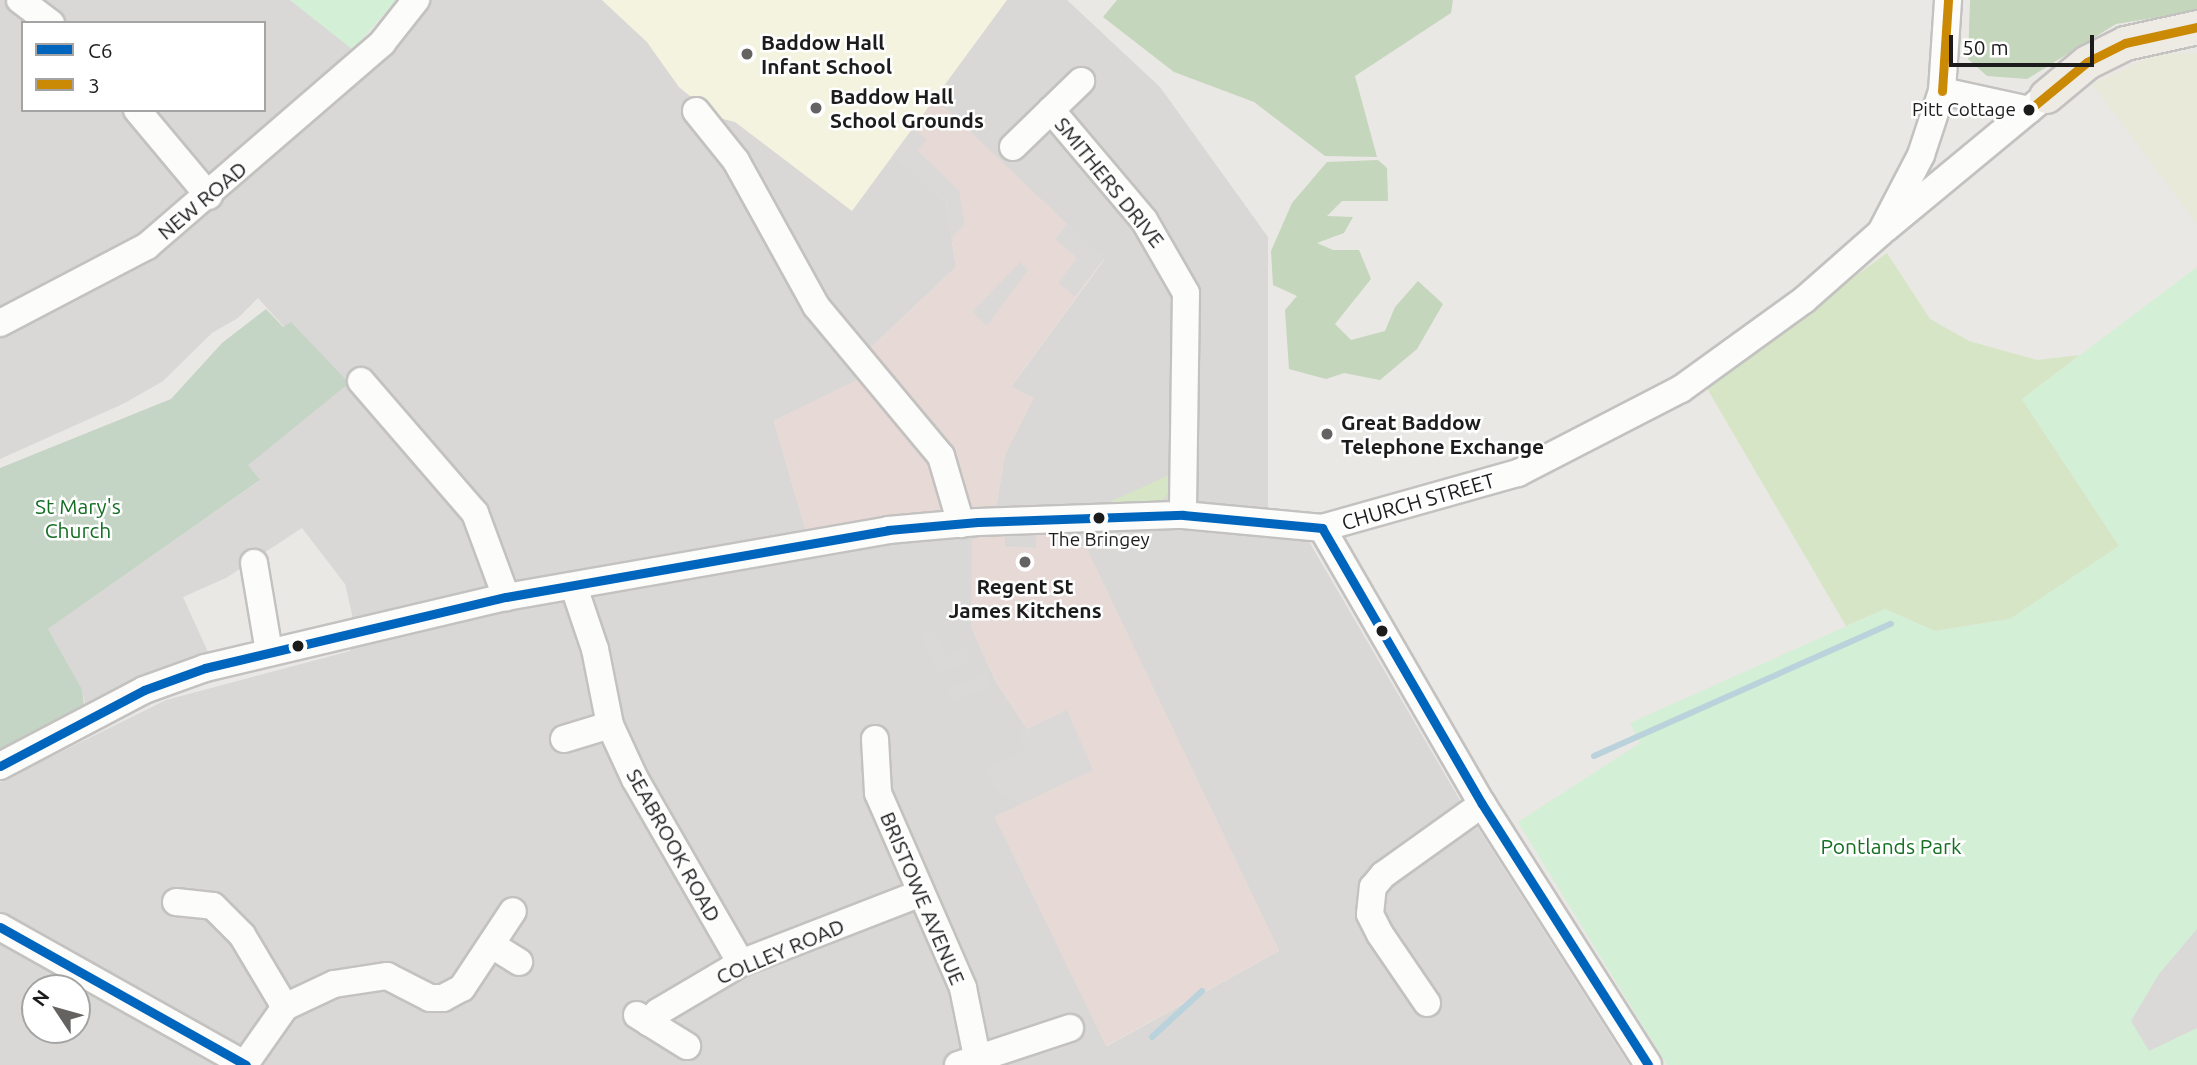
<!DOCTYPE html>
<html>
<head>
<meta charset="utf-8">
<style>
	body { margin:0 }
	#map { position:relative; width:2197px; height:1065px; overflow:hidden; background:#eae8e4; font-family:Ubuntu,sans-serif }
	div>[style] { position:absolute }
	.residential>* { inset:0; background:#d9d8d6 }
	.commercial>* { inset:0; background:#e7dad6 }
	.education>* { inset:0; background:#f3f3df }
	.farmland>* { inset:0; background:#e8e9d8 }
	.grass>* { inset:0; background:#d5e5c5 }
	.forest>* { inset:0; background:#c4d6bb }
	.cemetery>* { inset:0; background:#c4d4c5 }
	.park>* { inset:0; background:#d3efd5 }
	.parking>* { inset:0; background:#dad9d8 }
	.stream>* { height:6px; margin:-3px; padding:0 3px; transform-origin:3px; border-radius:3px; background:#bad2db }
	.roads { filter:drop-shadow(2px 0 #c3c2c0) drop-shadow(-2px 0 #c3c2c0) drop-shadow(0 2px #c3c2c0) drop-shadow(0 -2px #c3c2c0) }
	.minor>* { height:26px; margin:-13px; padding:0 13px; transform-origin:13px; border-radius:13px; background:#fcfcfb }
	.major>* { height:33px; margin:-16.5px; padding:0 16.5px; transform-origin:16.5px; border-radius:16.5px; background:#eeebe4 }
	.bus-1>* { height:9px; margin:-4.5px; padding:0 4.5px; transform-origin:4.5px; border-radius:4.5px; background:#0065bd }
	.bus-2>* { height:9px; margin:-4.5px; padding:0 4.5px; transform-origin:4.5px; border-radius:4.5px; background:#cb8a06 }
	.dots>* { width:19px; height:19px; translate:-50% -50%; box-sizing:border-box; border:4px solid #fff; border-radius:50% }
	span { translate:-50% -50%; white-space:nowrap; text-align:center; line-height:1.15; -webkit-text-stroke:5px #fff; paint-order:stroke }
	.bus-label { font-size:19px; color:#1c1c1c }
	.right { translate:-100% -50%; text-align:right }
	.poi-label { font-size:21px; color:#1c1c1c; font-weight:700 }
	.left { translate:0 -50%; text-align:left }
	.street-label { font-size:21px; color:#1c1c1c }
	.park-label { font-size:21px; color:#146f22 }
	.legend { position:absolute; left:21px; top:21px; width:245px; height:91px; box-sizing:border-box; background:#fff; border:2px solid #a4a4a4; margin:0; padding:9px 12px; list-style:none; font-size:21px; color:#1c1c1c }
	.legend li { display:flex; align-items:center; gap:14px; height:35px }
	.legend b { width:35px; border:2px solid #a4a4a4 }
	.north { position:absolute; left:21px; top:974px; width:70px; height:70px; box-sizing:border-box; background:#fff; border:2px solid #a4a4a4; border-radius:50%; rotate:306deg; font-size:19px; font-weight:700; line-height:28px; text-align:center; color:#1c1c1c }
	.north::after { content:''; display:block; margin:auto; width:24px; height:32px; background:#646362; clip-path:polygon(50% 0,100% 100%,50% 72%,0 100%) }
	.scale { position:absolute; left:1949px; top:35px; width:145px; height:32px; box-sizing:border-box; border:4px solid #1c1c1c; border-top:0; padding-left:9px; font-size:21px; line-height:24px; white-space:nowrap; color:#1c1c1c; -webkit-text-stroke:5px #fff; paint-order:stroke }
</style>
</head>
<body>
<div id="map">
	<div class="residential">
		<div style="clip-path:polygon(evenodd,0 0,290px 0,377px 66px,428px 0,602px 0,647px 42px,679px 87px,716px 117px,735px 122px,1007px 0,1067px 0,1160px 87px,1268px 237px,1268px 537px,1307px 538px,1457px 795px,1629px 1065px,0 1065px,0 782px,166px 700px,350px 651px,352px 614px,345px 584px,302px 528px,226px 578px,183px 597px,208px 652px,85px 705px,82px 689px,48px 629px,259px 481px,247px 465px,291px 322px,284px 327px,258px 298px,238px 318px,212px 333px,163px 381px,125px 403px,0 459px,0 0,23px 23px,264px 23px,264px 110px,23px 110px,23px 23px,0 0,894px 155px,1104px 260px,1011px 387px,1033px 398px,1005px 454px,996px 507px,950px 508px,806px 531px,774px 421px,866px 376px,864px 354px,956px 267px,946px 203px,894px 155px,0 0,1004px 534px,1004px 547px,1036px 548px,1037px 535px,1067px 536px,1086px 548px,1279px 951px,1107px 1046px,995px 817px,1093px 770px,1067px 710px,1027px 729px,996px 682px,971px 626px,1004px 534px,0 0,35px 988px,77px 988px,77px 1030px,35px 1030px,35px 988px)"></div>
	</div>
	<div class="commercial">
		<div style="clip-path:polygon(935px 98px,1104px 259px,1011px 387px,1034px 398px,1005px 454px,996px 507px,950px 508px,806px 531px,774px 421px,865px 376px,864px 354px,956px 267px,946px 203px,893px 155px)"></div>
		<div style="clip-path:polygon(985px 534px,1005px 534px,1005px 547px,1036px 548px,1037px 535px,1067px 536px,1086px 547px,1279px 951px,1106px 1046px,995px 817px,1092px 770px,1067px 710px,1027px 729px,996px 682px,971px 626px,972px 540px)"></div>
	</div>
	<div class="education">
		<div style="clip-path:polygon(602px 0,1007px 0,852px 211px,735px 122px,716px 117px,679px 87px,647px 42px)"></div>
	</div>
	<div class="farmland">
		<div style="clip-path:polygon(2159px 53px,2197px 54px,2197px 224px,2092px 84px)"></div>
	</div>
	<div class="grass">
		<div style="clip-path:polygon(1887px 253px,1930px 319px,1969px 341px,2037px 360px,2080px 355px,2022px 399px,2119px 546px,2010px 619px,1935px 631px,1885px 609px,1846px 626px,1705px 385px)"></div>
		<div style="clip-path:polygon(1169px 475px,1171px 490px,1157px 506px,1101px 506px)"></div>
	</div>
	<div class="forest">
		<div style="clip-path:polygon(1117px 0,1453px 0,1451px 13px,1355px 76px,1377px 157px,1325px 156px,1254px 102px,1174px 72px,1103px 17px)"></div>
		<div style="clip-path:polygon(1970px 0,2197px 0,2197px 11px,2116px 24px,2027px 79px,1987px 76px,1968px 59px)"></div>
		<div style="clip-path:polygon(1378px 160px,1387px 168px,1388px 201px,1342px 201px,1327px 216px,1353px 217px,1344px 233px,1317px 243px,1333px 250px,1359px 250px,1371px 279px,1335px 324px,1351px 340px,1385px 331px,1395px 307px,1418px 281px,1443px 304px,1417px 349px,1380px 380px,1344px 373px,1326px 379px,1289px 369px,1285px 310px,1297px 296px,1273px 285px,1271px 251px,1292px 203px,1327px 162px)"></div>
	</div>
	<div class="cemetery">
		<div style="clip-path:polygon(266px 309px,283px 327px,291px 322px,349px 383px,248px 465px,260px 480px,48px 629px,82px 689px,84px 705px,0 749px,0 468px,171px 399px,222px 343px)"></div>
	</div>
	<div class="park">
		<div style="clip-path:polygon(290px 0,396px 0,353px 50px)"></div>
		<div style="clip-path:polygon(2197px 267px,2197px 1065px,1667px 1065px,1518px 822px,1640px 743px,1630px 723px,1885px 609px,1935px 631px,2010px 619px,2119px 546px,2022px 399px)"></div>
	</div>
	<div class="parking">
		<div style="clip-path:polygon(914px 127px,927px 140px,918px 151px,959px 190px,965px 224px,951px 238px,946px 203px,893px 155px)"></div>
		<div style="clip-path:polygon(1067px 224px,1104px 259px,1075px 296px,1058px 283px,1077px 258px,1055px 239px)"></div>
		<div style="clip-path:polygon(1020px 262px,1028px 270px,987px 326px,972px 312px)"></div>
		<div style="clip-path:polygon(934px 629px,947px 656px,967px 647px,972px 659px,940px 674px,921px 635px)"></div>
		<div style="clip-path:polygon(985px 673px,991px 685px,953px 702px,948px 689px)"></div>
		<div style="clip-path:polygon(1067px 710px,1093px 770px,1020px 804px,994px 788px,985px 768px,1025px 751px,1019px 733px)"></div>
		<div style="clip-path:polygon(2197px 929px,2197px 1028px,2149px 1051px,2131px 1021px,2159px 974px)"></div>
	</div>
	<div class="stream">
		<div style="left:1594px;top:756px;width:325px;rotate:-24deg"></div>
		<div style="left:1152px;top:1037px;width:68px;rotate:-42.6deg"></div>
	</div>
	<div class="roads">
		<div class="minor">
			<div style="left:20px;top:0;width:39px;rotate:37deg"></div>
			<div style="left:1942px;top:91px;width:89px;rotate:12.3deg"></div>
			<div style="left:137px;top:110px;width:112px;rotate:50.1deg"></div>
			<div style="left:1051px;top:110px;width:144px;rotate:49.8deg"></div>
			<div style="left:1144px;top:220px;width:84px;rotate:60.1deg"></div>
			<div style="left:1186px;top:293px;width:222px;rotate:90.8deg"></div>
			<div style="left:696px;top:111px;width:64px;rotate:51.3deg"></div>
			<div style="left:736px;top:161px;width:166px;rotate:61.1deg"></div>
			<div style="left:816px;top:306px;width:195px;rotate:50.2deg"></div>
			<div style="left:941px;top:456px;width:71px;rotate:73.6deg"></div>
			<div style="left:1013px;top:147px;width:95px;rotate:-44.1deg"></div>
			<div style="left:1885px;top:229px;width:209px;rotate:-39.6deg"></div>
			<div style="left:0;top:323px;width:166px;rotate:-27.6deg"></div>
			<div style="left:147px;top:246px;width:311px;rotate:-40.8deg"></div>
			<div style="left:382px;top:43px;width:55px;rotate:-51.7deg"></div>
			<div style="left:361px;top:381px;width:174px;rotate:49.2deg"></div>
			<div style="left:475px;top:513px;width:90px;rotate:69.7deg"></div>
			<div style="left:1322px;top:528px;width:319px;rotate:59.9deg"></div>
			<div style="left:1482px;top:804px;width:309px;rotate:57.5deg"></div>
			<div style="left:254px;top:563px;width:90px;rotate:80.4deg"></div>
			<div style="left:574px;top:587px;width:65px;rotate:71.3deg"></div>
			<div style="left:595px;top:649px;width:77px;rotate:78.8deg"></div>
			<div style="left:610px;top:725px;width:60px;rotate:65.2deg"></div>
			<div style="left:635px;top:779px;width:212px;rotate:60.1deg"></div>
			<div style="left:564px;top:739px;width:48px;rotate:-16.9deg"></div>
			<div style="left:875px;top:739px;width:54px;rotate:86.8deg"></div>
			<div style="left:878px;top:793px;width:213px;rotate:66.4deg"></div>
			<div style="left:963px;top:988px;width:70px;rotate:78.5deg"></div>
			<div style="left:0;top:766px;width:163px;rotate:-27.8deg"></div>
			<div style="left:144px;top:690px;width:65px;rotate:-19.8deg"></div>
			<div style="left:205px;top:668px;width:309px;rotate:-13.3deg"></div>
			<div style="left:506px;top:597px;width:388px;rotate:-9.9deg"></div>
			<div style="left:888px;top:530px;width:90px;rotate:-5.1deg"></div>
			<div style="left:978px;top:522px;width:205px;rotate:-2deg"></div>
			<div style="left:1183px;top:515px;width:140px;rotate:5.3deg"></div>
			<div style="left:1322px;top:528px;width:204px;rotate:-15.7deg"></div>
			<div style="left:1518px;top:473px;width:183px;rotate:-27.3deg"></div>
			<div style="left:1681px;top:389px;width:152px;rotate:-35.9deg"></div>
			<div style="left:1804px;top:300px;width:103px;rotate:-41.4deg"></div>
			<div style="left:1881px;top:232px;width:87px;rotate:-62.5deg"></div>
			<div style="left:1921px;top:155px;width:67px;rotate:-71.8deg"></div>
			<div style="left:1942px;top:91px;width:91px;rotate:-86.2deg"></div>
			<div style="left:176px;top:902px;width:37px;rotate:6deg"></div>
			<div style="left:213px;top:906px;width:41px;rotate:45deg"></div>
			<div style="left:242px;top:935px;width:84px;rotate:59.2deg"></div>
			<div style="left:0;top:927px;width:282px;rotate:29.3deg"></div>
			<div style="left:492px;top:945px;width:32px;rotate:32deg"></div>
			<div style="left:1427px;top:1003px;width:83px;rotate:-124.3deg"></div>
			<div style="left:1380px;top:934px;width:22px;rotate:-117deg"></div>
			<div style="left:1370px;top:914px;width:27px;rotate:-84deg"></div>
			<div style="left:1373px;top:887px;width:16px;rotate:-50deg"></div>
			<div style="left:1383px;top:875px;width:122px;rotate:-35.6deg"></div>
			<div style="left:637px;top:1015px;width:59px;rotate:31.8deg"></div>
			<div style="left:649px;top:1023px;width:14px;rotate:-51deg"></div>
			<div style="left:658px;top:1012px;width:96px;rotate:-30.6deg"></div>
			<div style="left:741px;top:963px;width:191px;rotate:-21.2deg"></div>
			<div style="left:245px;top:1064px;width:70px;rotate:-54.9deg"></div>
			<div style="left:285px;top:1007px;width:54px;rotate:-25.1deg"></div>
			<div style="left:334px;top:984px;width:54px;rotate:-8.6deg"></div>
			<div style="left:387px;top:976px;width:48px;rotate:27.1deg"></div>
			<div style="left:430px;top:998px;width:13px"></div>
			<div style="left:443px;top:998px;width:21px;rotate:-28deg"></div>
			<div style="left:462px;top:988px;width:92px;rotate:-56.5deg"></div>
			<div style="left:958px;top:1065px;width:118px;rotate:-18.3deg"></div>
		</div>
		<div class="major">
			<div style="left:2046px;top:96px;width:53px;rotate:-39.7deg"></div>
			<div style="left:2087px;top:62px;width:42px;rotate:-26.6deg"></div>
			<div style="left:2125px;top:43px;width:74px;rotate:-12.5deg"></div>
		</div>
	</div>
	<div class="bus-1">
		<div style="left:0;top:766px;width:163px;rotate:-27.8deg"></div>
		<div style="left:144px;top:690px;width:65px;rotate:-19.8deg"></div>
		<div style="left:205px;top:668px;width:309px;rotate:-13.3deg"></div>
		<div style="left:506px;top:597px;width:388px;rotate:-9.9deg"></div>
		<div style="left:888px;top:530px;width:90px;rotate:-5.1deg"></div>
		<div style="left:978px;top:522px;width:205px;rotate:-2deg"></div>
		<div style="left:1183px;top:515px;width:140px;rotate:5.3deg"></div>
		<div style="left:1322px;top:528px;width:319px;rotate:59.9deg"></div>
		<div style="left:1482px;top:804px;width:309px;rotate:57.5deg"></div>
		<div style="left:0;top:927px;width:282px;rotate:29.3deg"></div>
	</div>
	<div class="bus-2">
		<div style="left:1942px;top:91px;width:91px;rotate:-86.2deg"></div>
		<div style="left:2029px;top:110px;width:75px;rotate:-39.6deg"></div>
		<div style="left:2087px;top:62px;width:42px;rotate:-26.6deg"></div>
		<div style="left:2125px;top:43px;width:74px;rotate:-12.5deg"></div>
	</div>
	<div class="dots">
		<div style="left:747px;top:54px;background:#646362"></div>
		<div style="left:816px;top:108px;background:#646362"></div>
		<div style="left:2029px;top:110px;background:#1c1c1c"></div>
		<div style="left:1327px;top:434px;background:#646362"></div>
		<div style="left:1099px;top:518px;background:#1c1c1c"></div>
		<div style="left:1025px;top:562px;background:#646362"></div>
		<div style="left:1382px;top:631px;background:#1c1c1c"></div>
		<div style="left:298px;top:646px;background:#1c1c1c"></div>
	</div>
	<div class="bus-label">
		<span class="right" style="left:2016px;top:110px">Pitt Cottage</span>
		<span style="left:1099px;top:540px">The Bringey</span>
	</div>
	<div class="poi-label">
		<span class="left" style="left:761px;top:54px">Baddow Hall<br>Infant School</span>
		<span class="left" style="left:830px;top:108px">Baddow Hall<br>School Grounds</span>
		<span class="left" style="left:1341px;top:434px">Great Baddow<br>Telephone Exchange</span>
		<span style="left:1025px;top:598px">Regent St<br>James Kitchens</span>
	</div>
	<div class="street-label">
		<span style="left:1110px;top:182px;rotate:51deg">SMITHERS DRIVE</span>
		<span style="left:202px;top:200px;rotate:-40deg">NEW ROAD</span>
		<span style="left:1418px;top:501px;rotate:-16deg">CHURCH STREET</span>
		<span style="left:674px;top:845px;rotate:61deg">SEABROOK ROAD</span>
		<span style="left:923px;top:898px;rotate:67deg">BRISTOWE AVENUE</span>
		<span style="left:780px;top:951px;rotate:-23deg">COLLEY ROAD</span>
	</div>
	<div class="park-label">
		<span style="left:78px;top:518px">St Mary's<br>Church</span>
		<span style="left:1891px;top:846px">Pontlands Park</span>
	</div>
	<ul class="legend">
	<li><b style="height:9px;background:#0065bd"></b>C6</li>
	<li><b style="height:9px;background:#cb8a06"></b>3</li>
	</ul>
	<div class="north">N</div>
	<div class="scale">50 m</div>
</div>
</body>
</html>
